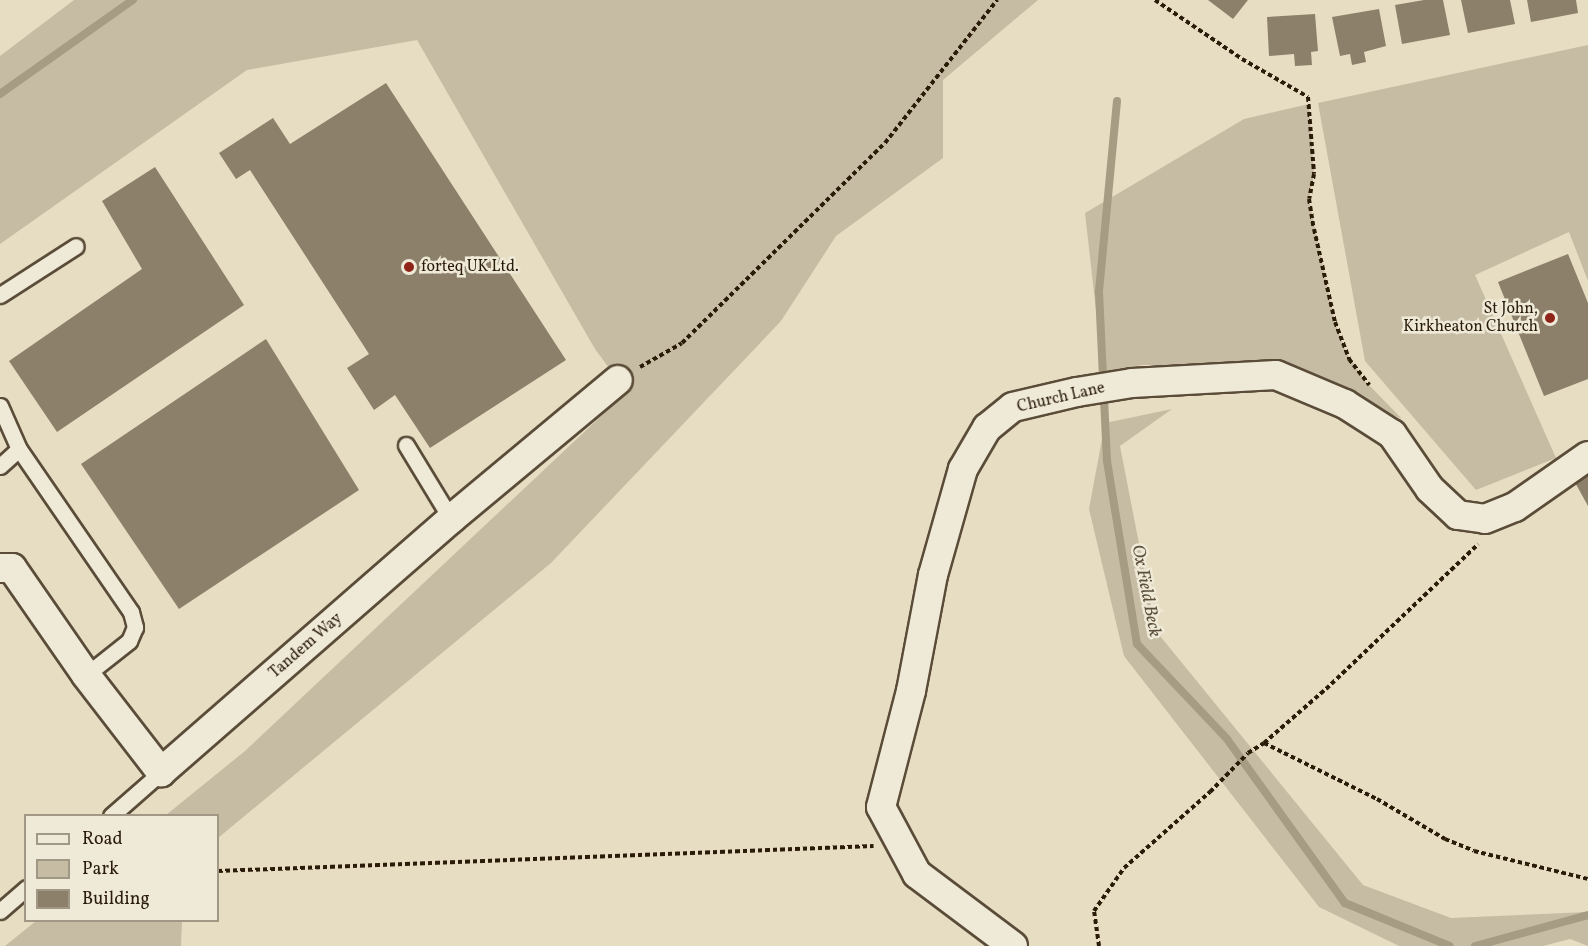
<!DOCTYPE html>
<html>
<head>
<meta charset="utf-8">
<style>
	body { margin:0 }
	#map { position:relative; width:1588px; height:946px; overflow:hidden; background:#e6ddc2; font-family:Vollkorn,serif }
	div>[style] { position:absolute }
	.green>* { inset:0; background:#c6bca3 }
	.stream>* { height:8px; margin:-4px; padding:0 4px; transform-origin:4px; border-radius:4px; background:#a69b83 }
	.building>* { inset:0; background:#8c806a }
	.path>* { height:4px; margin-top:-2px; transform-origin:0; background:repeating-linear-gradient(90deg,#2b1c0a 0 4.5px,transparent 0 7.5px) }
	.roads { filter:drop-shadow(2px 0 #5a4c38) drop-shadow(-2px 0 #5a4c38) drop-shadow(0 2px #5a4c38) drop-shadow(0 -2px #5a4c38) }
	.lane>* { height:15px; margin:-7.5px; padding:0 7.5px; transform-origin:7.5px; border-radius:7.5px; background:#efe9d7 }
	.street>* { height:28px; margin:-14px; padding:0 14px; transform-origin:14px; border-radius:14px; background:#efe9d7 }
	.dots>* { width:16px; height:16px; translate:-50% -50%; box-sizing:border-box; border:3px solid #efe9d7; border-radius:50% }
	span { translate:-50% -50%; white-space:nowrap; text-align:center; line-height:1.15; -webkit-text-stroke:5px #efe9d7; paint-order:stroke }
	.poi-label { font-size:16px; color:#2b1c0a }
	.left { translate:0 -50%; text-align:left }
	.right { translate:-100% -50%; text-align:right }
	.street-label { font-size:16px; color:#2b1c0a }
	.water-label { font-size:18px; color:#5c4f3a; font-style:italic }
	.legend { position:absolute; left:24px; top:814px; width:195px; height:108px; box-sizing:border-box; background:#efe9d7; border:2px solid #a19785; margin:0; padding:8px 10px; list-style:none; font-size:18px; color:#2b1c0a }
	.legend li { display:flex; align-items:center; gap:12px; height:30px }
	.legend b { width:30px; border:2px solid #a19785 }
</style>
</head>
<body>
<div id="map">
	<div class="green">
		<div style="clip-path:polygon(74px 0,1038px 0,943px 80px,943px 158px,836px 236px,781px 321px,551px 563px,218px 838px,218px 816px,166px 815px,245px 751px,615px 403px,618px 380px,595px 349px,417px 40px,247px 70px,0 244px,0 56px)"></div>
		<div style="clip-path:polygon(1588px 45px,1588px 281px,1569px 232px,1475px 275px,1556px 458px,1476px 490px,1365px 361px,1318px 103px)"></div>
		<div style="clip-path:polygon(1309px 104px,1314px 174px,1309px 199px,1335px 322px,1346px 352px,1366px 382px,1402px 419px,1281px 365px,1141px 365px,1103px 372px,1085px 213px,1244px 119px)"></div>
		<div style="clip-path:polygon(1172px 409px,1120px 446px,1156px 631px,1363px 885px,1451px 918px,1588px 912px,1588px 946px,1570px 939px,1543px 946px,1399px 946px,1319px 907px,1124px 656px,1089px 509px,1105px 423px)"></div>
		<div style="clip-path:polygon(36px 921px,182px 921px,181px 946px,5px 946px)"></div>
	</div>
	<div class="stream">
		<div style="left:0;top:94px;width:163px;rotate:-35.3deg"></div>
		<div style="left:1117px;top:101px;width:192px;rotate:95.4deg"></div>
		<div style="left:1099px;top:292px;width:169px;rotate:87.3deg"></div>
		<div style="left:1107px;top:461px;width:185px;rotate:80.7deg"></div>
		<div style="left:1137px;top:644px;width:131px;rotate:46.5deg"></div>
		<div style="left:1227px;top:739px;width:202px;rotate:54.3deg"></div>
		<div style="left:1345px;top:903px;width:113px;rotate:22.3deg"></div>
		<div style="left:1475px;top:946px;width:117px;rotate:-15.3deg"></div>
	</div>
	<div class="building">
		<div style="clip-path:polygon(1208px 0,1248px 0,1233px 19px)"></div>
		<div style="clip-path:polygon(1424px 0,1443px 0,1450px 35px,1402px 44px,1395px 5px)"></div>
		<div style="clip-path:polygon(1461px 0,1510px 0,1515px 24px,1468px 33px)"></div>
		<div style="clip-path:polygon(1527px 0,1576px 0,1578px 13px,1531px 22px)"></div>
		<div style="clip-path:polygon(1379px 9px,1386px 46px,1364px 52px,1366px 62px,1352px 65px,1350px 54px,1340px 56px,1332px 17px)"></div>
		<div style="clip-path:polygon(1315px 14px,1318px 51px,1311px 52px,1312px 65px,1295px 66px,1294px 54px,1269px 56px,1267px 17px)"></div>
		<div style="clip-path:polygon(386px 83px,566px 360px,430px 448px,395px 395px,374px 410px,347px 368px,369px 354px,250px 170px,236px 179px,219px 153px,273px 118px,290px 144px)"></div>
		<div style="clip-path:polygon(155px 167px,244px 305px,57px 432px,9px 361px,142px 269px,102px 201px)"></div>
		<div style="clip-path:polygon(1568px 254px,1588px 303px,1588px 379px,1544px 396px,1498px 282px)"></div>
		<div style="clip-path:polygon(266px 339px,359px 490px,179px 609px,81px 464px)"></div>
		<div style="clip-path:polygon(1588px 467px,1588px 506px,1572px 477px)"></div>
	</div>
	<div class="path">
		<div style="left:1155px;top:0;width:105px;rotate:34.1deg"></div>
		<div style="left:1242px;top:59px;width:76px;rotate:29.9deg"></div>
		<div style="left:1308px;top:97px;width:77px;rotate:85.5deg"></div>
		<div style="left:1314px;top:174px;width:25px;rotate:101deg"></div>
		<div style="left:1309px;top:199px;width:30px;rotate:81deg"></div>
		<div style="left:1314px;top:229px;width:95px;rotate:77.3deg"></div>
		<div style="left:1335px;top:322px;width:40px;rotate:69deg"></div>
		<div style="left:1349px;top:359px;width:33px;rotate:52deg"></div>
		<div style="left:640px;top:367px;width:48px;rotate:-29.7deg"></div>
		<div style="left:682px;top:343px;width:285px;rotate:-44.6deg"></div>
		<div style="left:885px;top:143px;width:182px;rotate:-51.9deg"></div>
		<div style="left:1264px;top:743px;width:126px;rotate:26.4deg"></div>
		<div style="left:1377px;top:799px;width:79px;rotate:30.5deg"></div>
		<div style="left:1445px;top:839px;width:31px;rotate:22deg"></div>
		<div style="left:1474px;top:851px;width:117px;rotate:13.8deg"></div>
		<div style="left:218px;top:871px;width:656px;rotate:-2.18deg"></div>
		<div style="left:1099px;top:946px;width:35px;rotate:-98deg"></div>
		<div style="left:1094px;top:911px;width:52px;rotate:-55.1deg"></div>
		<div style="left:1124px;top:868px;width:115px;rotate:-41.5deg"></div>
		<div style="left:1210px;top:792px;width:54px;rotate:-45.7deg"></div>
		<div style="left:1248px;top:753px;width:19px;rotate:-32deg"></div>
		<div style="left:1264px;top:743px;width:82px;rotate:-41.1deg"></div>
		<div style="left:1326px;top:689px;width:210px;rotate:-43.6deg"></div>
	</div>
	<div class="roads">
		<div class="lane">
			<div style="left:0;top:295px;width:90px;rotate:-32.8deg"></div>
			<div style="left:0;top:406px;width:47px;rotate:66.2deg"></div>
			<div style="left:19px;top:449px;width:198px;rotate:55.5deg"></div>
			<div style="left:131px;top:612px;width:16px;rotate:75deg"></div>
			<div style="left:135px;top:627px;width:15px;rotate:113deg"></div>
			<div style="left:129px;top:641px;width:55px;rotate:141.7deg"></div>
			<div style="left:406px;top:445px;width:87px;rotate:58.7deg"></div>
			<div style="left:0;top:466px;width:25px;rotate:-42deg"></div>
			<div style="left:111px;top:816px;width:67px;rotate:-41.3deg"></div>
			<div style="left:0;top:911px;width:35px;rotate:-41deg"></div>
		</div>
		<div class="street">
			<div style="left:0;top:568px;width:12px"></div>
			<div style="left:12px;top:568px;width:130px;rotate:55.3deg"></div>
			<div style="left:86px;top:675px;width:123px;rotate:52.3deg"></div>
			<div style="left:161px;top:772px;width:385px;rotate:-41.1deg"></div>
			<div style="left:451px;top:519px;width:217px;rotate:-39.8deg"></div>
			<div style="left:1013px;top:946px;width:120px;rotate:-143.1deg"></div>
			<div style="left:917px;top:874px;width:76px;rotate:-118.2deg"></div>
			<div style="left:881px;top:807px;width:120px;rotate:-75.5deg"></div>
			<div style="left:911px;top:691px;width:118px;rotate:-79.3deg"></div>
			<div style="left:933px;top:575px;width:110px;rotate:-74.2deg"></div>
			<div style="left:963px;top:469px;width:48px;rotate:-59.7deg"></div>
			<div style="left:987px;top:428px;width:33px;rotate:-39deg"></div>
			<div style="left:1013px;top:407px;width:66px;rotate:-13.2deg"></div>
			<div style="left:1077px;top:392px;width:56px;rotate:-9.3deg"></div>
			<div style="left:1132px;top:383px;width:144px;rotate:-3.2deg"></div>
			<div style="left:1276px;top:375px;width:75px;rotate:22.8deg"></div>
			<div style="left:1345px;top:404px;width:56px;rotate:32.6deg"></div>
			<div style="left:1392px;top:434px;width:67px;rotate:55.4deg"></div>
			<div style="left:1430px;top:489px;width:38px;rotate:43deg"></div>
			<div style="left:1458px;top:515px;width:27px;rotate:8deg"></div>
			<div style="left:1485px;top:519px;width:32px;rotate:-22deg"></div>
			<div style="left:1515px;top:507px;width:89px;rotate:-34.9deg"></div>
		</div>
	</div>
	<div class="dots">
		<div style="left:409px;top:267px;background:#8f2418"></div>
		<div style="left:1550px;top:318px;background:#8f2418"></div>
	</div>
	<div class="poi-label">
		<span class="left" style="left:421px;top:267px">forteq UK Ltd.</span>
		<span class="right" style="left:1538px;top:318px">St John,<br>Kirkheaton Church</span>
	</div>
	<div class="street-label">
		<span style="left:1061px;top:398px;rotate:-13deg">Church Lane</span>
		<span style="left:306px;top:646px;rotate:-41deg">Tandem Way</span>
	</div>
	<div class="water-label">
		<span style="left:1145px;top:591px;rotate:79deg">Ox Field Beck</span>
	</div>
	<ul class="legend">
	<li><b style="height:8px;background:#efe9d7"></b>Road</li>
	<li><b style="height:16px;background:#c6bca3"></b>Park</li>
	<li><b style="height:16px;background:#8c806a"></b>Building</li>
	</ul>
</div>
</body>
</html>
